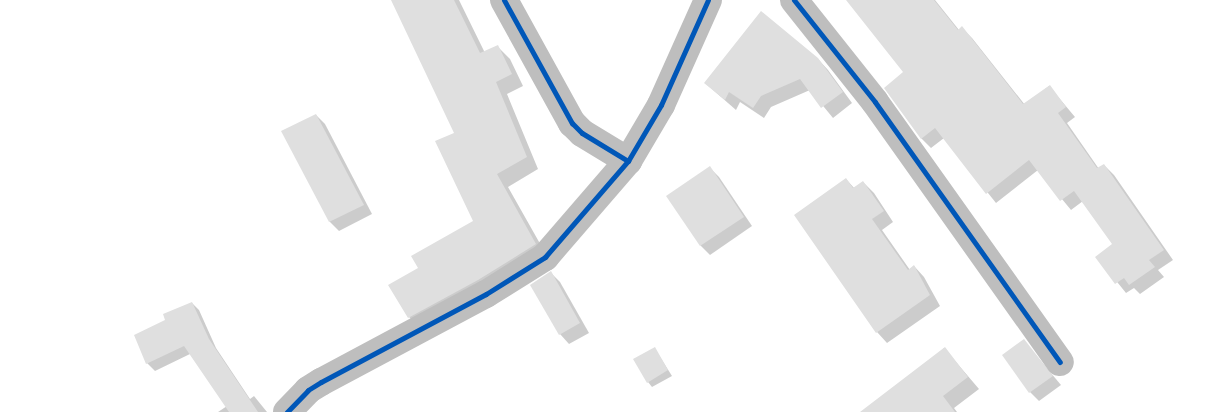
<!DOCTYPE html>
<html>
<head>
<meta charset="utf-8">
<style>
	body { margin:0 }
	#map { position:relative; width:1229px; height:412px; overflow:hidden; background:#fff; font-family:"Alegreya Sans",sans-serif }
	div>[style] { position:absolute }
	.shadow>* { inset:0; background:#0003 }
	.building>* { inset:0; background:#dfdfdf }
	.minor>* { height:28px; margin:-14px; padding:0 14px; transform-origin:14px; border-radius:14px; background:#bebebe }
	.cycleway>* { height:5px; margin:-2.5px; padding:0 2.5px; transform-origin:2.5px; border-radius:2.5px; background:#0057b8 }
	span { translate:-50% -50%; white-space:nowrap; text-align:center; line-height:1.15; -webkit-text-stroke:5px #fff; paint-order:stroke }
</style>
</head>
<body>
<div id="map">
	<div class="shadow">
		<div style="clip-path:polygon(392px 0,459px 0,485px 53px,498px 47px,510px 59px,523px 86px,507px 94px,538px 169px,508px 187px,547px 256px,421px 329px,409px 317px,420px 268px,475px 222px,456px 133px)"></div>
		<div style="clip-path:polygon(847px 0,935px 0,959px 30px,962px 28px,972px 38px,1025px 105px,1049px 86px,1075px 117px,1067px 123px,1099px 169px,1104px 165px,1114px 175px,1173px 260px,1158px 270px,1164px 277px,1140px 294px,1134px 288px,1126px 293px,1097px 257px,1114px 245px,1083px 201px,1071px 210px,1038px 170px,996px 203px,944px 138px,931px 148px,921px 138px,905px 72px)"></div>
		<div style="clip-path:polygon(817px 58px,828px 70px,852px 103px,833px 118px,810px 90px,771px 107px,764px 118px,740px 102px,736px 110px,705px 83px)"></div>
		<div style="clip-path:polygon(316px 115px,325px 124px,372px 214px,339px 231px,330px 222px,283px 132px)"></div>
		<div style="clip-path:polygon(710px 168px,719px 177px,752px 226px,710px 255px,701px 246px,668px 196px)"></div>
		<div style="clip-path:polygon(846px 179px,855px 189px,863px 182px,874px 193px,893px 222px,882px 230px,910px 270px,914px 266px,924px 277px,940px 306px,887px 343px,877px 332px)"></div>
		<div style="clip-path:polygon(551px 273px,560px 282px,589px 333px,569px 344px,560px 334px)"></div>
		<div style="clip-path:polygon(192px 303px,199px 310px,216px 348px,250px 399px,254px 396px,267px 412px,218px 412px,227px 406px,190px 354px,155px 371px,147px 363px,167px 321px)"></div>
		<div style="clip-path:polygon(1024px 341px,1061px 385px,1039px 401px,1030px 392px)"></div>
		<div style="clip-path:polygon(944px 348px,979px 389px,954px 408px,957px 412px,887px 412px)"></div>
		<div style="clip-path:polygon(655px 349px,672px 376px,652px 387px,648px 382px)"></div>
	</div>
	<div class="building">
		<div style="clip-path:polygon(391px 0,454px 0,480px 53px,498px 45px,512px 74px,496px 82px,527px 157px,497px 174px,536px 244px,478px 280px,408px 318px,388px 285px,418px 268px,411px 256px,473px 221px,435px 141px,454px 133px)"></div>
		<div style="clip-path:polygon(846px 0,934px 0,958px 30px,962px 26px,1023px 104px,1050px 85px,1066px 107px,1058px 113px,1097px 168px,1104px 164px,1164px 250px,1149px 260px,1155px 267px,1129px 285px,1124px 278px,1115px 284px,1095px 257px,1112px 244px,1074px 191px,1060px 201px,1029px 160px,986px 194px,935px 128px,921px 139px,884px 88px,903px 72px)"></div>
		<div style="clip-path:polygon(761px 11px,818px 58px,843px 92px,821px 108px,800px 79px,761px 96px,753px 108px,729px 92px,725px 100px,704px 83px)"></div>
		<div style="clip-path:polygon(316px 114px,364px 205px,329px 222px,281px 131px)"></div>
		<div style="clip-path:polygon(710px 166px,744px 217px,700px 246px,666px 196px)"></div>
		<div style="clip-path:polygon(846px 178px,853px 188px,863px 181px,884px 211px,872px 219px,908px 270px,914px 265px,930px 295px,876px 333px,794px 215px)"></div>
		<div style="clip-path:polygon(551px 271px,580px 323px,559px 335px,530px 285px)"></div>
		<div style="clip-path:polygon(192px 302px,209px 339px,258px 412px,229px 412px,184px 346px,146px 364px,134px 335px,165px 320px,163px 314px)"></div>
		<div style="clip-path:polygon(1024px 339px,1053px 376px,1029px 393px,1002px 355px)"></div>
		<div style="clip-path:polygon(655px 347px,668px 370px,647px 383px,633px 359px)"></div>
		<div style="clip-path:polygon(945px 347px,968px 377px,943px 396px,955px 412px,860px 412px)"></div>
	</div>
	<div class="minor">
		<div style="left:504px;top:0;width:141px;rotate:61.1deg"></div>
		<div style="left:572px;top:123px;width:14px;rotate:45deg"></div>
		<div style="left:582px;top:133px;width:54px;rotate:31.3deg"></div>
		<div style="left:794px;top:0;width:130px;rotate:51.5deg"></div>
		<div style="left:875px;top:102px;width:319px;rotate:54.6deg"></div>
		<div style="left:287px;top:412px;width:30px;rotate:-46deg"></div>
		<div style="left:308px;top:390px;width:15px;rotate:-32deg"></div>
		<div style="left:321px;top:382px;width:187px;rotate:-28.1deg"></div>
		<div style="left:486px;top:294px;width:70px;rotate:-32.1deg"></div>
		<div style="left:545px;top:257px;width:127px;rotate:-49.2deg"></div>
		<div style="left:628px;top:161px;width:65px;rotate:-59.5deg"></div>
		<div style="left:661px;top:105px;width:115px;rotate:-65.9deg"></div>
	</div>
	<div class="cycleway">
		<div style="left:504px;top:0;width:141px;rotate:61.1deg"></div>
		<div style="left:572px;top:123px;width:14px;rotate:45deg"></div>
		<div style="left:582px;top:133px;width:54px;rotate:31.3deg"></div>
		<div style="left:794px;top:0;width:130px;rotate:51.5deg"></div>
		<div style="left:875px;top:102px;width:319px;rotate:54.6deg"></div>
		<div style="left:287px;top:412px;width:30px;rotate:-46deg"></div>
		<div style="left:308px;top:390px;width:15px;rotate:-32deg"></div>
		<div style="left:321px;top:382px;width:187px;rotate:-28.1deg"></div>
		<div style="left:486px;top:294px;width:70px;rotate:-32.1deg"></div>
		<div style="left:545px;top:257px;width:127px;rotate:-49.2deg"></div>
		<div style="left:628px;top:161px;width:65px;rotate:-59.5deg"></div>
		<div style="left:661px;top:105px;width:115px;rotate:-65.9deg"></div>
	</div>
</div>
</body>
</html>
